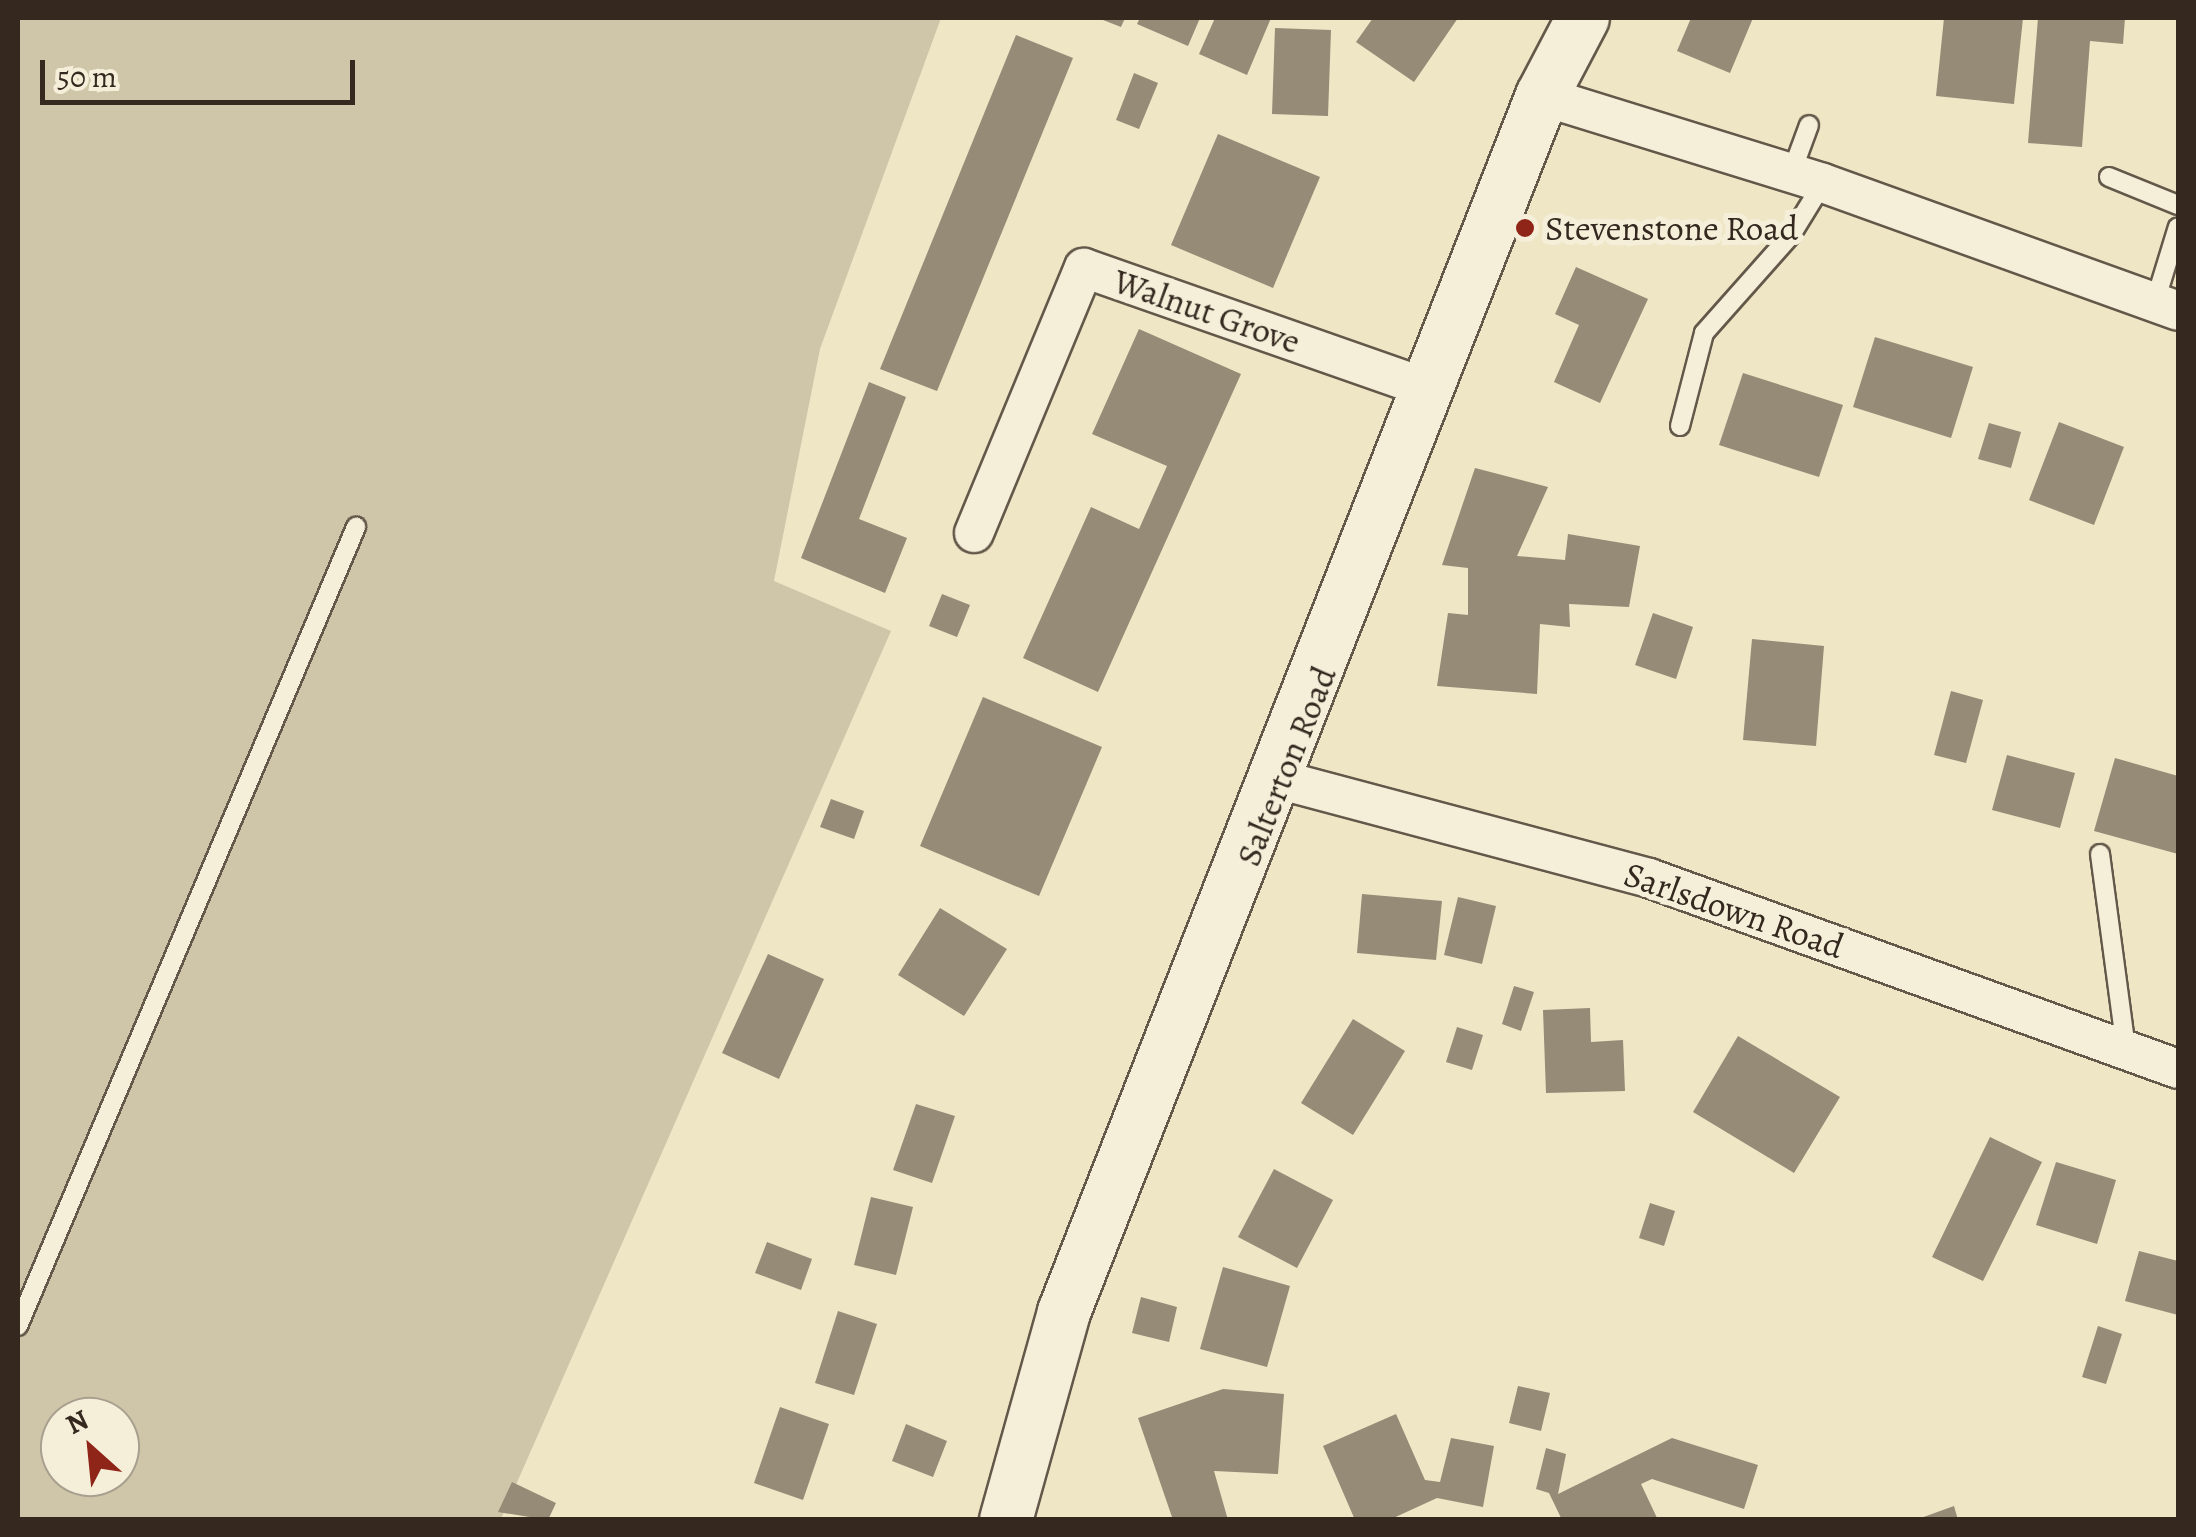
<!DOCTYPE html>
<html>
<head>
<meta charset="utf-8">
<style>
	body { margin:0 }
	#map { position:relative; width:2196px; height:1537px; overflow:hidden; background:#efe6c6; font-family:Alegreya,serif }
	div>[style] { position:absolute }
	.green>* { inset:0; background:#cfc6aa }
	.building>* { inset:0; background:#958b76 }
	.roads { filter:drop-shadow(2px 0 #635849) drop-shadow(-2px 0 #635849) drop-shadow(0 2px #635849) drop-shadow(0 -2px #635849) }
	.lane>* { height:18px; margin:-9px; padding:0 9px; transform-origin:9px; border-radius:9px; background:#f5efda }
	.street>* { height:38px; margin:-19px; padding:0 19px; transform-origin:19px; border-radius:19px; background:#f5efda }
	.secondary>* { height:52px; margin:-26px; padding:0 26px; transform-origin:26px; border-radius:26px; background:#f5efda }
	.dots>* { width:28px; height:28px; translate:-50% -50%; box-sizing:border-box; border:5px solid #f5efda; border-radius:50% }
	span { translate:-50% -50%; white-space:nowrap; text-align:center; line-height:1.15; -webkit-text-stroke:10px #f5efda; paint-order:stroke }
	.poi-label { font-size:35px; color:#34281f }
	.left { translate:0 -50%; text-align:left }
	.street-label { font-size:35px; color:#34281f }
	.frame { position:absolute; inset:0; border:20px solid #34281f; pointer-events:none }
	.north { position:absolute; left:40px; top:1397px; width:100px; height:100px; box-sizing:border-box; background:#f5efda; border:2px solid #a89f8f; border-radius:50%; rotate:333deg; font-size:28px; font-weight:700; line-height:40px; text-align:center; color:#34281f }
	.north::after { content:''; display:block; margin:auto; width:35px; height:45px; background:#8f2418; clip-path:polygon(50% 0,100% 100%,50% 72%,0 100%) }
	.scale { position:absolute; left:40px; top:60px; width:315px; height:45px; box-sizing:border-box; border:5px solid #34281f; border-top:0; padding-left:12px; font-size:30px; line-height:35px; white-space:nowrap; color:#34281f; -webkit-text-stroke:8px #f5efda; paint-order:stroke }
</style>
</head>
<body>
<div id="map">
	<div class="green">
		<div style="clip-path:polygon(evenodd,18px 18px,941px 18px,820px 349px,774px 581px,891px 631px,501px 1519px,18px 1519px,18px 18px,60px 1417px,120px 1417px,120px 1477px,60px 1477px,60px 1417px)"></div>
	</div>
	<div class="building">
		<div style="clip-path:polygon(1098px 18px,1125px 18px,1121px 27px)"></div>
		<div style="clip-path:polygon(1140px 18px,1200px 18px,1188px 46px,1137px 24px)"></div>
		<div style="clip-path:polygon(1215px 18px,1271px 18px,1247px 75px,1199px 54px)"></div>
		<div style="clip-path:polygon(1373px 18px,1458px 18px,1414px 82px,1356px 42px)"></div>
		<div style="clip-path:polygon(1691px 18px,1753px 18px,1730px 73px,1677px 51px)"></div>
		<div style="clip-path:polygon(1944px 18px,2023px 18px,2014px 104px,1936px 96px)"></div>
		<div style="clip-path:polygon(2038px 18px,2125px 18px,2123px 44px,2090px 41px,2082px 147px,2028px 143px)"></div>
		<div style="clip-path:polygon(1275px 28px,1331px 30px,1328px 116px,1272px 114px)"></div>
		<div style="clip-path:polygon(1016px 35px,1073px 58px,937px 391px,880px 369px)"></div>
		<div style="clip-path:polygon(1134px 73px,1158px 83px,1139px 129px,1116px 120px)"></div>
		<div style="clip-path:polygon(1218px 134px,1320px 177px,1273px 288px,1171px 245px)"></div>
		<div style="clip-path:polygon(1576px 267px,1648px 299px,1600px 403px,1554px 382px,1579px 325px,1555px 314px)"></div>
		<div style="clip-path:polygon(1139px 329px,1241px 374px,1098px 692px,1023px 658px,1091px 507px,1139px 529px,1167px 466px,1092px 434px)"></div>
		<div style="clip-path:polygon(1875px 337px,1973px 367px,1951px 438px,1853px 407px)"></div>
		<div style="clip-path:polygon(1743px 373px,1843px 405px,1819px 477px,1719px 445px)"></div>
		<div style="clip-path:polygon(869px 382px,906px 397px,859px 519px,907px 538px,885px 593px,801px 558px)"></div>
		<div style="clip-path:polygon(2059px 422px,2124px 447px,2094px 525px,2029px 500px)"></div>
		<div style="clip-path:polygon(1989px 423px,2021px 432px,2011px 468px,1978px 459px)"></div>
		<div style="clip-path:polygon(1475px 468px,1548px 487px,1517px 556px,1565px 560px,1568px 534px,1640px 546px,1629px 607px,1569px 604px,1570px 627px,1540px 624px,1537px 694px,1437px 686px,1448px 613px,1468px 615px,1468px 568px,1442px 565px)"></div>
		<div style="clip-path:polygon(942px 594px,970px 605px,957px 637px,929px 626px)"></div>
		<div style="clip-path:polygon(1653px 613px,1693px 627px,1676px 679px,1635px 665px)"></div>
		<div style="clip-path:polygon(1752px 639px,1824px 646px,1816px 746px,1743px 740px)"></div>
		<div style="clip-path:polygon(1951px 691px,1983px 700px,1966px 763px,1934px 755px)"></div>
		<div style="clip-path:polygon(983px 697px,1102px 747px,1039px 896px,920px 846px)"></div>
		<div style="clip-path:polygon(2007px 755px,2075px 773px,2060px 828px,1992px 810px)"></div>
		<div style="clip-path:polygon(2115px 758px,2178px 776px,2178px 854px,2094px 831px)"></div>
		<div style="clip-path:polygon(831px 799px,864px 811px,854px 839px,820px 827px)"></div>
		<div style="clip-path:polygon(1362px 894px,1442px 901px,1436px 960px,1357px 953px)"></div>
		<div style="clip-path:polygon(1458px 897px,1496px 906px,1482px 964px,1444px 955px)"></div>
		<div style="clip-path:polygon(940px 908px,1007px 949px,964px 1016px,898px 975px)"></div>
		<div style="clip-path:polygon(768px 954px,824px 979px,779px 1079px,722px 1053px)"></div>
		<div style="clip-path:polygon(1514px 986px,1534px 992px,1521px 1031px,1502px 1024px)"></div>
		<div style="clip-path:polygon(1590px 1008px,1591px 1042px,1623px 1040px,1625px 1091px,1546px 1093px,1543px 1010px)"></div>
		<div style="clip-path:polygon(1353px 1019px,1405px 1051px,1353px 1135px,1301px 1103px)"></div>
		<div style="clip-path:polygon(1457px 1027px,1483px 1035px,1472px 1070px,1446px 1062px)"></div>
		<div style="clip-path:polygon(1738px 1036px,1840px 1097px,1794px 1173px,1693px 1112px)"></div>
		<div style="clip-path:polygon(916px 1104px,955px 1116px,932px 1183px,893px 1170px)"></div>
		<div style="clip-path:polygon(1990px 1137px,2042px 1162px,1983px 1281px,1932px 1257px)"></div>
		<div style="clip-path:polygon(2056px 1162px,2116px 1180px,2097px 1244px,2036px 1225px)"></div>
		<div style="clip-path:polygon(1274px 1169px,1333px 1200px,1297px 1268px,1238px 1237px)"></div>
		<div style="clip-path:polygon(871px 1197px,913px 1207px,896px 1275px,854px 1265px)"></div>
		<div style="clip-path:polygon(1650px 1203px,1675px 1211px,1664px 1246px,1639px 1238px)"></div>
		<div style="clip-path:polygon(767px 1242px,812px 1259px,801px 1290px,755px 1273px)"></div>
		<div style="clip-path:polygon(2139px 1251px,2178px 1261px,2178px 1315px,2125px 1301px)"></div>
		<div style="clip-path:polygon(1223px 1267px,1290px 1286px,1267px 1367px,1200px 1349px)"></div>
		<div style="clip-path:polygon(1141px 1297px,1177px 1307px,1169px 1342px,1132px 1333px)"></div>
		<div style="clip-path:polygon(838px 1311px,877px 1324px,854px 1395px,815px 1383px)"></div>
		<div style="clip-path:polygon(2098px 1326px,2122px 1334px,2106px 1384px,2082px 1377px)"></div>
		<div style="clip-path:polygon(1518px 1386px,1550px 1393px,1541px 1431px,1509px 1423px)"></div>
		<div style="clip-path:polygon(1223px 1389px,1284px 1394px,1278px 1474px,1214px 1471px,1228px 1520px,1173px 1520px,1138px 1418px)"></div>
		<div style="clip-path:polygon(780px 1407px,829px 1424px,803px 1500px,754px 1483px)"></div>
		<div style="clip-path:polygon(1396px 1414px,1425px 1480px,1440px 1482px,1451px 1438px,1494px 1446px,1483px 1507px,1437px 1498px,1389px 1520px,1355px 1520px,1323px 1446px)"></div>
		<div style="clip-path:polygon(906px 1424px,947px 1441px,933px 1477px,892px 1461px)"></div>
		<div style="clip-path:polygon(1672px 1438px,1758px 1465px,1744px 1509px,1652px 1479px,1641px 1484px,1658px 1520px,1562px 1520px,1549px 1493px,1536px 1489px,1546px 1448px,1566px 1454px,1558px 1494px)"></div>
		<div style="clip-path:polygon(512px 1482px,556px 1503px,548px 1520px,498px 1512px)"></div>
		<div style="clip-path:polygon(1954px 1506px,1958px 1520px,1918px 1520px,1918px 1519px)"></div>
	</div>
	<div class="roads">
		<div class="lane">
			<div style="left:1791px;top:174px;width:52px;rotate:-69.8deg"></div>
			<div style="left:2109px;top:177px;width:74px;rotate:22.1deg"></div>
			<div style="left:2155px;top:302px;width:78px;rotate:-73deg"></div>
			<div style="left:1680px;top:426px;width:96px;rotate:-75.5deg"></div>
			<div style="left:1704px;top:333px;width:131px;rotate:-48.4deg"></div>
			<div style="left:1791px;top:235px;width:61px;rotate:-58.4deg"></div>
			<div style="left:2100px;top:854px;width:198px;rotate:82.4deg"></div>
			<div style="left:18px;top:1326px;width:868px;rotate:-67.07deg"></div>
		</div>
		<div class="street">
			<div style="left:1542px;top:96px;width:294px;rotate:17.2deg"></div>
			<div style="left:1823px;top:183px;width:377px;rotate:19.8deg"></div>
			<div style="left:974px;top:533px;width:287px;rotate:-67.5deg"></div>
			<div style="left:1084px;top:268px;width:367px;rotate:19.3deg"></div>
			<div style="left:1281px;top:780px;width:381px;rotate:14.9deg"></div>
			<div style="left:1649px;top:878px;width:562px;rotate:19.85deg"></div>
		</div>
		<div class="secondary">
			<div style="left:1006px;top:1520px;width:216px;rotate:-74.4deg"></div>
			<div style="left:1064px;top:1312px;width:1307px;rotate:-68.54deg"></div>
			<div style="left:1542px;top:96px;width:88px;rotate:-62.3deg"></div>
		</div>
	</div>
	<div class="dots">
		<div style="left:1525px;top:228px;background:#8f2418"></div>
	</div>
	<div class="poi-label">
		<span class="left" style="left:1545px;top:228px">Stevenstone Road</span>
	</div>
	<div class="street-label">
		<span style="left:1207px;top:311px;rotate:19deg">Walnut Grove</span>
		<span style="left:1286px;top:766px;rotate:-68deg">Salterton Road</span>
		<span style="left:1734px;top:910px;rotate:19deg">Sarlsdown Road</span>
	</div>
	<div class="frame"></div>
	<div class="north">N</div>
	<div class="scale">50 m</div>
</div>
</body>
</html>
